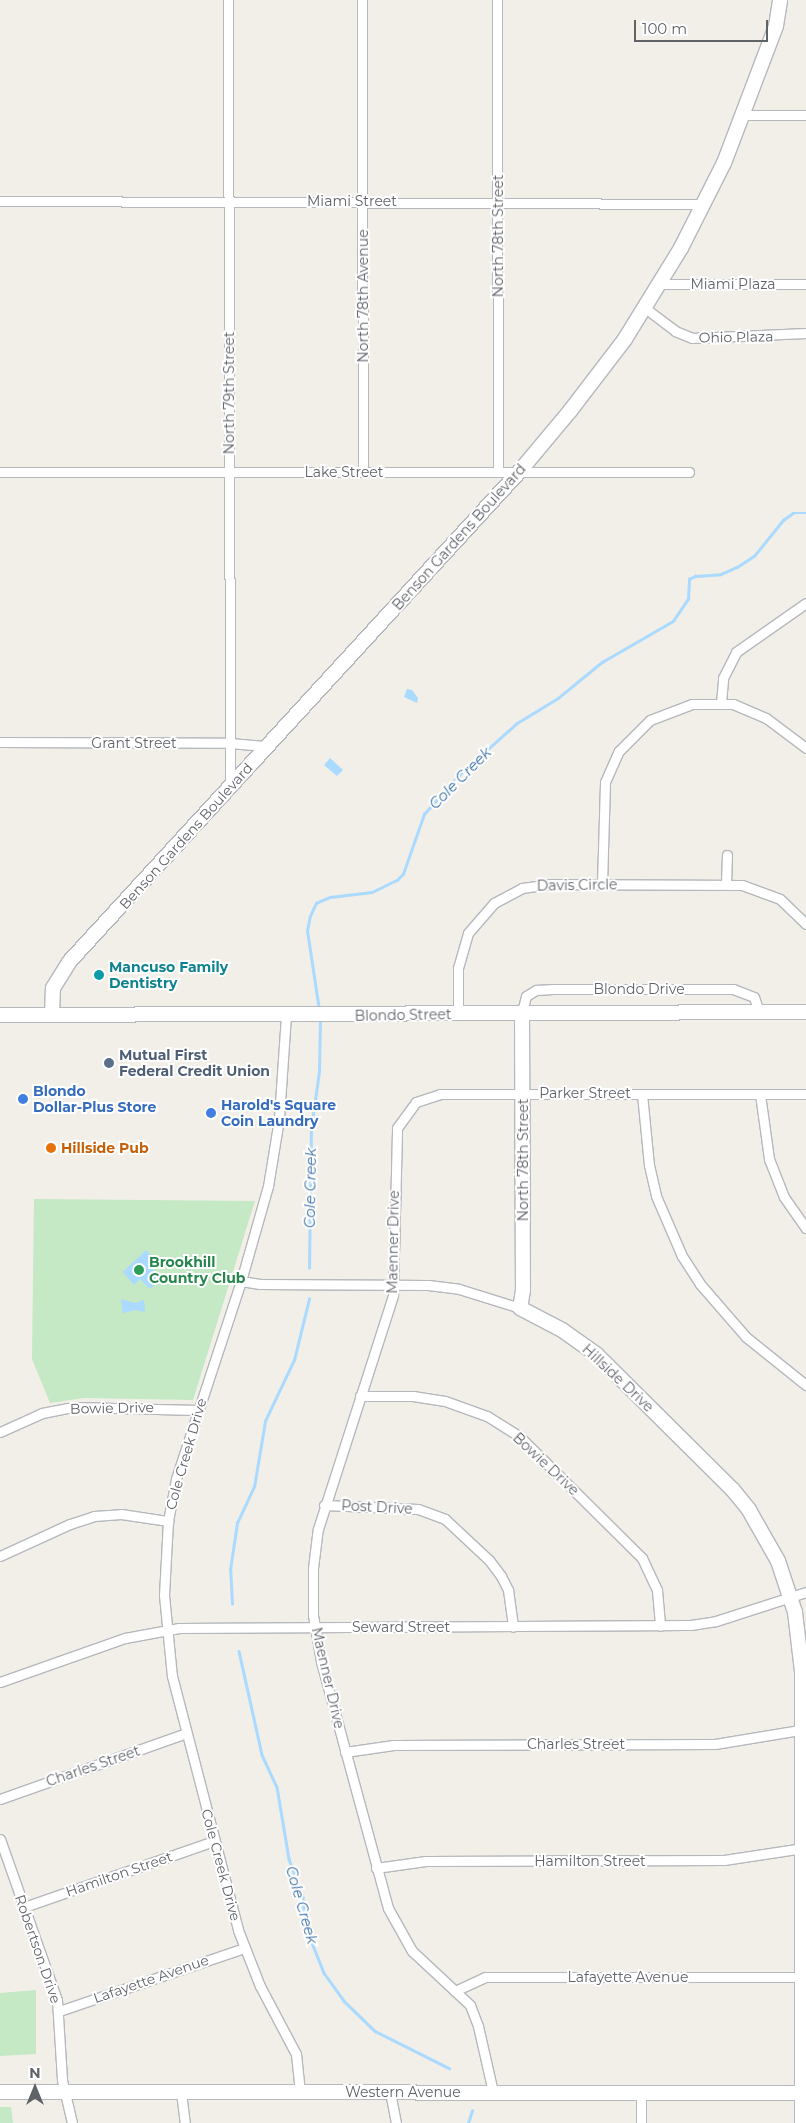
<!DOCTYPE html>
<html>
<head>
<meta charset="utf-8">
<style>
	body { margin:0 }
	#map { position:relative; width:806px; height:2123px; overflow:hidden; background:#f1efe8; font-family:Montserrat,sans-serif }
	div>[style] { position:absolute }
	.green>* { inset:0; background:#c5e8c5 }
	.water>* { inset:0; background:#aadaff }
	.stream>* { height:2.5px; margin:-1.25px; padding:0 1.25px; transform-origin:1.25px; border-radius:1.25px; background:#aadaff }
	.roads { filter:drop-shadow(1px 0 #b5b8bc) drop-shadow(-1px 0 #b5b8bc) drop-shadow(0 1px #b5b8bc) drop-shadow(0 -1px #b5b8bc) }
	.street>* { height:9px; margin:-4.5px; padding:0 4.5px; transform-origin:4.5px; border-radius:4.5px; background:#fff }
	.secondary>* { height:14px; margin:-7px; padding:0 7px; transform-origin:7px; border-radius:7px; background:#fff }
	.dots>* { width:14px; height:14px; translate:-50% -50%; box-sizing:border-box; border:2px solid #fff; border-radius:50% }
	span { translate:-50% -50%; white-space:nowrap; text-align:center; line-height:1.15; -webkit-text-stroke:4px #fff; paint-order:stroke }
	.street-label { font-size:14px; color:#5f6368 }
	.culture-label { font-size:14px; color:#0d838f; font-weight:700 }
	.left { translate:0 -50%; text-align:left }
	.service-label { font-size:14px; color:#4e5e75; font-weight:700 }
	.shop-label { font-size:14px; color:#366cbe; font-weight:700 }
	.food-label { font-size:14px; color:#c56008; font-weight:700 }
	.leisure-label { font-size:14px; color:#27864d; font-weight:700 }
	.water-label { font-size:15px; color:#4174aa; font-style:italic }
	.north { position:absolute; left:10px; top:2063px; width:50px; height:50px; -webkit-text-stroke:4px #fff; paint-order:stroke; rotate:0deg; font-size:14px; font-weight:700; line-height:20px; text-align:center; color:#5f6368 }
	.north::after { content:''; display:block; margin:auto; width:18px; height:22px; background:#5f6368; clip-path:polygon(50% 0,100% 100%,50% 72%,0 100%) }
	.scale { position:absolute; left:634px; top:20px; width:134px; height:22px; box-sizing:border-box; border:2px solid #5f6368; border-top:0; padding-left:6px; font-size:15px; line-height:18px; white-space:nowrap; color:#5f6368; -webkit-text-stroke:4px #fff; paint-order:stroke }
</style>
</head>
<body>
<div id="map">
	<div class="green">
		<div style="clip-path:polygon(34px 1199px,255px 1201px,193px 1400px,84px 1398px,50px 1403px,32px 1359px)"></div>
		<div style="clip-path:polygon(36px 1990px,36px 2054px,0 2056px,0 1993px)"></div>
		<div style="clip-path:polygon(0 2107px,11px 2107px,13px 2123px,0 2123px)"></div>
	</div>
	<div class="water">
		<div style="clip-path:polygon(407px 689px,412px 690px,418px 698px,417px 703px,404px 697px)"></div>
		<div style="clip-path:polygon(330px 758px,343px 770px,337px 776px,324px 765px)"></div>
		<div style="clip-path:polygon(146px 1250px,158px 1262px,152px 1268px,161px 1279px,150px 1289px,140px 1279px,134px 1285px,123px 1272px)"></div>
		<div style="clip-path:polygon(121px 1299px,135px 1303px,144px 1300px,145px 1312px,135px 1310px,123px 1313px)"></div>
	</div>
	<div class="stream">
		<div style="left:319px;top:1010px;width:80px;rotate:-98.6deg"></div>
		<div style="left:307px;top:931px;width:15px;rotate:-79deg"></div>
		<div style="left:310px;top:916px;width:14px;rotate:-65deg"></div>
		<div style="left:316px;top:903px;width:15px;rotate:-23deg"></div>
		<div style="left:330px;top:897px;width:42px;rotate:-6.8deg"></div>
		<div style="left:372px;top:892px;width:28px;rotate:-26deg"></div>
		<div style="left:397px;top:880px;width:8px;rotate:-45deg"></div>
		<div style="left:403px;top:874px;width:64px;rotate:-70.7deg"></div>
		<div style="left:424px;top:814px;width:54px;rotate:-48deg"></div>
		<div style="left:460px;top:774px;width:76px;rotate:-41.8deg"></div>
		<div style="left:517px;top:723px;width:48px;rotate:-31.4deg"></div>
		<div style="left:558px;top:698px;width:57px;rotate:-39.3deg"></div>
		<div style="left:602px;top:662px;width:82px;rotate:-30deg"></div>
		<div style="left:673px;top:621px;width:27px;rotate:-56deg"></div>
		<div style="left:688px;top:599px;width:20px;rotate:-87deg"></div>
		<div style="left:689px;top:579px;width:7px;rotate:-27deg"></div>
		<div style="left:695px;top:576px;width:26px;rotate:-4deg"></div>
		<div style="left:721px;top:574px;width:17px;rotate:-24deg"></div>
		<div style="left:737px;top:567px;width:20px;rotate:-33deg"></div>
		<div style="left:754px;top:556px;width:46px;rotate:-51.1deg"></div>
		<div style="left:783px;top:520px;width:12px;rotate:-35deg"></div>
		<div style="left:793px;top:513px;width:13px"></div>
		<div style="left:309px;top:1268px;width:139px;rotate:-89.2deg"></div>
		<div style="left:311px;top:1129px;width:59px;rotate:-82.1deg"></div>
		<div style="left:319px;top:1071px;width:53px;rotate:-88.9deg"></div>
		<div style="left:232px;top:1604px;width:34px;rotate:-93deg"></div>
		<div style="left:230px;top:1570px;width:48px;rotate:-81.5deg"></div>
		<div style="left:237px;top:1523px;width:40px;rotate:-65deg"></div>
		<div style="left:254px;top:1487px;width:67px;rotate:-80.5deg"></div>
		<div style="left:265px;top:1421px;width:68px;rotate:-64.6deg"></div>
		<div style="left:294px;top:1360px;width:63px;rotate:-76.2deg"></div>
		<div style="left:239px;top:1651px;width:107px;rotate:77.5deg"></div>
		<div style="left:262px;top:1755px;width:35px;rotate:65deg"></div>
		<div style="left:277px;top:1787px;width:73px;rotate:80.5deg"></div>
		<div style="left:289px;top:1859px;width:40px;rotate:69.8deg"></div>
		<div style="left:303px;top:1897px;width:28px;rotate:86deg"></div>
		<div style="left:305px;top:1925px;width:52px;rotate:68.4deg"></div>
		<div style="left:324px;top:1973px;width:34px;rotate:54deg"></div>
		<div style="left:344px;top:2001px;width:43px;rotate:44.1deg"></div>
		<div style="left:375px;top:2031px;width:83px;rotate:26.6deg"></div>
		<div style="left:468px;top:2123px;width:13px;rotate:-72deg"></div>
	</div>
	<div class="roads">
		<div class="street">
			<div style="left:228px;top:0;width:786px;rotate:89.85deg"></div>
			<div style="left:362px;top:0;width:472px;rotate:89.9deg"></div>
			<div style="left:497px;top:0;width:472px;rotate:89.9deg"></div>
			<div style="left:744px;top:115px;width:62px"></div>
			<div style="left:0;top:201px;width:704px;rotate:0.24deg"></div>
			<div style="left:660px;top:284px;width:146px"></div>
			<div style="left:645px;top:308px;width:38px;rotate:37deg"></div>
			<div style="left:675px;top:331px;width:18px;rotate:22deg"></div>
			<div style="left:692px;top:338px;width:114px;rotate:-2.5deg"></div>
			<div style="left:0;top:472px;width:689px"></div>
			<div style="left:721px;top:703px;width:25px;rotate:-85deg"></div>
			<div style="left:723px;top:678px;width:29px;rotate:-63deg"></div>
			<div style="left:736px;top:652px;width:85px;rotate:-35deg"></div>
			<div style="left:0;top:742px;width:230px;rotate:0.2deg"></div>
			<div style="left:230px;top:743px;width:37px;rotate:5deg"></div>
			<div style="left:726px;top:883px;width:28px;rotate:-88deg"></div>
			<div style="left:602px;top:884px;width:102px;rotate:-88.3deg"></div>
			<div style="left:605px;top:782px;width:34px;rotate:-66deg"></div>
			<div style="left:619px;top:751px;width:44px;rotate:-45deg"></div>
			<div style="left:650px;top:720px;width:45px;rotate:-20.9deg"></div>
			<div style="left:692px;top:704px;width:41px"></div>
			<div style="left:733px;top:704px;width:36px;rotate:23deg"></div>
			<div style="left:766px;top:718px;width:50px;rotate:36.9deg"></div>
			<div style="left:522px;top:1012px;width:16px;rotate:-76deg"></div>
			<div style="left:526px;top:996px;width:12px;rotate:-31deg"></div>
			<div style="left:536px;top:990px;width:17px;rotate:-3deg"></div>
			<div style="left:553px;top:989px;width:180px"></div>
			<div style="left:733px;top:989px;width:22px;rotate:21deg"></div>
			<div style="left:754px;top:997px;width:16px;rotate:72deg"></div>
			<div style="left:458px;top:1014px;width:46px;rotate:-90deg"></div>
			<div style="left:458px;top:968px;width:36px;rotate:-74deg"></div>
			<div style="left:468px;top:933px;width:40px;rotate:-49deg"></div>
			<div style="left:494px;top:903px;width:32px;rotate:-28deg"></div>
			<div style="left:522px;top:888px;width:28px;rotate:-8deg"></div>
			<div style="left:550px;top:884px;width:192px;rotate:0.3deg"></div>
			<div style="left:742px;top:885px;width:40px;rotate:20.2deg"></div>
			<div style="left:780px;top:899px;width:36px;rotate:44deg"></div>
			<div style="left:286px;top:1015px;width:104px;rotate:93.9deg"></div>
			<div style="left:279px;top:1119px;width:68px;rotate:99.3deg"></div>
			<div style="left:268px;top:1186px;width:99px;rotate:105.9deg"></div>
			<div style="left:241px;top:1281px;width:208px;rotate:108.2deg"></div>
			<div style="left:176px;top:1479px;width:43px;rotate:100.8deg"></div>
			<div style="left:168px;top:1521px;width:74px;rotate:93.1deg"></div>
			<div style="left:164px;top:1595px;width:81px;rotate:84.4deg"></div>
			<div style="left:172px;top:1676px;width:262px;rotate:75.4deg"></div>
			<div style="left:238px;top:1930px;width:60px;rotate:68.6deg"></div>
			<div style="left:260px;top:1986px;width:77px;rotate:62.1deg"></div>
			<div style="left:296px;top:2054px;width:38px;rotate:84deg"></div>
			<div style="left:642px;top:1094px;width:71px;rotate:84.4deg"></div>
			<div style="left:649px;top:1165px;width:32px;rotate:77deg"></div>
			<div style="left:656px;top:1196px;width:65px;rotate:66.6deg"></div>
			<div style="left:682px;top:1256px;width:33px;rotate:57deg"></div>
			<div style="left:700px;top:1284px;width:70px;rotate:49deg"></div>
			<div style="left:746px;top:1337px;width:77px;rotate:38.7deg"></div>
			<div style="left:760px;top:1094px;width:66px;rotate:82.1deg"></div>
			<div style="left:769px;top:1159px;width:41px;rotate:68.5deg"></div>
			<div style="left:784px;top:1197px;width:38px;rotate:55deg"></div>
			<div style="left:241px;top:1281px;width:19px;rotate:9deg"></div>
			<div style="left:260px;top:1284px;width:168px;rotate:0.3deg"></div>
			<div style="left:428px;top:1285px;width:31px;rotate:7deg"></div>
			<div style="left:459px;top:1289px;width:64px;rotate:17.3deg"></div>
			<div style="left:360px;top:1396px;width:53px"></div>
			<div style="left:413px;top:1396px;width:32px;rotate:9deg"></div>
			<div style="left:445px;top:1401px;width:45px;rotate:19.7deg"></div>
			<div style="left:487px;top:1416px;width:36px;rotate:32deg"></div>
			<div style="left:518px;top:1435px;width:175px;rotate:44.8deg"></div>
			<div style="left:642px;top:1558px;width:35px;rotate:65deg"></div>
			<div style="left:657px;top:1590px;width:36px;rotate:85deg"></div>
			<div style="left:0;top:1432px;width:46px;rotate:-24.3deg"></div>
			<div style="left:42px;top:1413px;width:32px;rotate:-11deg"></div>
			<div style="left:73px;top:1407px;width:125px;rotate:1.4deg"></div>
			<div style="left:324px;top:1505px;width:94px;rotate:2.4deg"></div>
			<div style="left:418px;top:1509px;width:29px;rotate:20deg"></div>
			<div style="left:445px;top:1519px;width:60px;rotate:43deg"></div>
			<div style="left:489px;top:1560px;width:20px;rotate:53deg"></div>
			<div style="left:501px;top:1576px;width:16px;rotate:63deg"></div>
			<div style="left:508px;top:1590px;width:37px;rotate:82deg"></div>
			<div style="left:0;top:1556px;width:77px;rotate:-24.6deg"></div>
			<div style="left:70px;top:1524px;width:25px;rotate:-18deg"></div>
			<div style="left:94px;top:1516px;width:27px;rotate:-4deg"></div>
			<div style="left:121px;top:1514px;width:48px;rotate:8.5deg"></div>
			<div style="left:0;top:1682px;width:133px;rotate:-19.4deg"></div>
			<div style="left:125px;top:1638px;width:55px;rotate:-10.5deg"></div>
			<div style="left:179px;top:1628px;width:512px;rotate:-0.34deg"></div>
			<div style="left:691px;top:1625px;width:25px;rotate:-9deg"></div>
			<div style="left:716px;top:1621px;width:95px;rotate:-17.9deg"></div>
			<div style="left:345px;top:1752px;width:49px;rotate:-8.3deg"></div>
			<div style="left:393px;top:1745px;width:322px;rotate:-0.2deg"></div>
			<div style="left:715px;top:1744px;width:92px;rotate:-9.4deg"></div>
			<div style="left:0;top:1799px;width:197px;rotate:-19.5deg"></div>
			<div style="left:0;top:1839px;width:171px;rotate:70.5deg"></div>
			<div style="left:57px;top:2000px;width:80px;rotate:86.4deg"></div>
			<div style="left:62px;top:2080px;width:44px;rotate:76.9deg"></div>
			<div style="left:376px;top:1868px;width:50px;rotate:-8deg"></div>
			<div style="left:426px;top:1861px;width:298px;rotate:-0.2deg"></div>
			<div style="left:724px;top:1860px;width:80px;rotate:-8.6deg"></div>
			<div style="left:24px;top:1907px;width:201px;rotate:-19.2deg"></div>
			<div style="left:455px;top:1991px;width:33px;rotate:-25deg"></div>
			<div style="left:485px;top:1977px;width:319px"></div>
			<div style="left:59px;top:2011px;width:195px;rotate:-18.8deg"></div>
			<div style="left:181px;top:2092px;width:31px;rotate:83deg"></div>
			<div style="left:390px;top:2092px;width:32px;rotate:79deg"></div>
			<div style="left:493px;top:2092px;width:68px;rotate:-102.8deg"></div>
			<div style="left:478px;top:2026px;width:22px;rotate:-111deg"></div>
			<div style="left:470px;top:2005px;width:79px;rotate:-137deg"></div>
			<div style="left:412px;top:1951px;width:49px;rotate:-119.2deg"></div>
			<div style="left:388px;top:1908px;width:256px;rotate:-105.2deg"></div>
			<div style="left:321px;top:1661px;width:47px;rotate:-99.9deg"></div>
			<div style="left:313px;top:1615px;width:47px;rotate:-90deg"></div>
			<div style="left:313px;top:1568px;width:39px;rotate:-83deg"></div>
			<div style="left:318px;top:1529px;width:246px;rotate:-72.2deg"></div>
			<div style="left:393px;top:1295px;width:167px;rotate:-88.6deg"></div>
			<div style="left:397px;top:1128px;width:32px;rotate:-54deg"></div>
			<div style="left:416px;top:1102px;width:25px;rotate:-18deg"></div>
			<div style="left:440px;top:1094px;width:366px"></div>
			<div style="left:641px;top:2092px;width:31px;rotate:90deg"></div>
		</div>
		<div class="secondary">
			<div style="left:522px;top:1012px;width:278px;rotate:89.8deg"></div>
			<div style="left:523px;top:1290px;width:18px;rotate:99deg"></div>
			<div style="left:520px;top:1308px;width:47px;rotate:27.6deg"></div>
			<div style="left:562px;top:1330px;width:42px;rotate:35.2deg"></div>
			<div style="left:596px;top:1354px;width:193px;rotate:44.8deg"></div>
			<div style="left:733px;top:1490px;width:26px;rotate:51deg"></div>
			<div style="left:749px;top:1510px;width:59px;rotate:60.4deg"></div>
			<div style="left:778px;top:1561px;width:54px;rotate:71.6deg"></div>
			<div style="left:795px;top:1612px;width:60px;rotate:83.3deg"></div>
			<div style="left:802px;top:1672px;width:451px;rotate:90deg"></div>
			<div style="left:0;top:1015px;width:806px;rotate:-0.21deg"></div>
			<div style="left:52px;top:1015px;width:27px;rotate:-88deg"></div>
			<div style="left:53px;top:988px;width:31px;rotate:-58deg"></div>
			<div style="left:69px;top:962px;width:665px;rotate:-47.44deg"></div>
			<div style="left:519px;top:472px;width:80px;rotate:-50.1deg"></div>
			<div style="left:570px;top:411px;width:91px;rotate:-52.6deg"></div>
			<div style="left:625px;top:339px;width:107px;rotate:-58.4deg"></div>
			<div style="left:681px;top:248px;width:95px;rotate:-63.2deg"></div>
			<div style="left:724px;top:163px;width:147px;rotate:-69.2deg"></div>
			<div style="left:776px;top:26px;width:26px;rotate:-81deg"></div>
			<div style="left:0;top:2092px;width:806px;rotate:0.07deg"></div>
		</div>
	</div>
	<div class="dots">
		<div style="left:99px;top:975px;background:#0f9aa8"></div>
		<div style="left:109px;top:1063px;background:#5c6f8a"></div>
		<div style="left:23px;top:1099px;background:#3f7fe0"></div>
		<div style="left:211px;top:1113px;background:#3f7fe0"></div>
		<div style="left:51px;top:1148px;background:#e8710a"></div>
		<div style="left:139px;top:1270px;background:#2e9e5b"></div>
	</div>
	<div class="street-label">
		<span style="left:352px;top:201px">Miami Street</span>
		<span style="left:498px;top:236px;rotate:-90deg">North 78th Street</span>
		<span style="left:733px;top:284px">Miami Plaza</span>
		<span style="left:363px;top:296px;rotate:-90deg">North 78th Avenue</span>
		<span style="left:736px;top:337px;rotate:-1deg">Ohio Plaza</span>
		<span style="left:229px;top:393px;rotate:-90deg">North 79th Street</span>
		<span style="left:344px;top:472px">Lake Street</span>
		<span style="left:459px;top:537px;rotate:-48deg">Benson Gardens Boulevard</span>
		<span style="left:134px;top:743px">Grant Street</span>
		<span style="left:186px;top:836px;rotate:-48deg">Benson Gardens Boulevard</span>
		<span style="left:577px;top:885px;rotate:-1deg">Davis Circle</span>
		<span style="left:639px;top:989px">Blondo Drive</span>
		<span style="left:403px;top:1015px;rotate:-1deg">Blondo Street</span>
		<span style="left:585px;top:1093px">Parker Street</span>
		<span style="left:523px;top:1160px;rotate:-90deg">North 78th Street</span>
		<span style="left:393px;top:1242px;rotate:-89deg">Maenner Drive</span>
		<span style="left:618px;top:1378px;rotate:43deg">Hillside Drive</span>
		<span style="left:112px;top:1408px;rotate:-1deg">Bowie Drive</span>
		<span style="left:186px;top:1454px;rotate:-74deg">Cole Creek Drive</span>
		<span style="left:546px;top:1464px;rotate:43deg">Bowie Drive</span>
		<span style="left:377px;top:1507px;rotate:3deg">Post Drive</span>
		<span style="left:401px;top:1627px">Seward Street</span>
		<span style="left:328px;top:1678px;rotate:77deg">Maenner Drive</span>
		<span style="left:576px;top:1744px">Charles Street</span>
		<span style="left:93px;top:1766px;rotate:-19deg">Charles Street</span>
		<span style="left:590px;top:1861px">Hamilton Street</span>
		<span style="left:221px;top:1865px;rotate:75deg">Cole Creek Drive</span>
		<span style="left:119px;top:1874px;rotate:-19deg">Hamilton Street</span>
		<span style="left:38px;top:1949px;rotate:71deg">Robertson Drive</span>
		<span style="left:628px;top:1977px">Lafayette Avenue</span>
		<span style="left:151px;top:1979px;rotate:-19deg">Lafayette Avenue</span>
		<span style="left:403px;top:2092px">Western Avenue</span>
	</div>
	<div class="culture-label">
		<span class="left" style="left:109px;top:975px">Mancuso Family<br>Dentistry</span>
	</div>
	<div class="service-label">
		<span class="left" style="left:119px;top:1063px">Mutual First<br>Federal Credit Union</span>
	</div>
	<div class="shop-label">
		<span class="left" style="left:33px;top:1099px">Blondo<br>Dollar-Plus Store</span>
		<span class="left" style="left:221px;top:1113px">Harold's Square<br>Coin Laundry</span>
	</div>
	<div class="food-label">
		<span class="left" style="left:61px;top:1148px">Hillside Pub</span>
	</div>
	<div class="leisure-label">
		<span class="left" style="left:149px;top:1270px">Brookhill<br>Country Club</span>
	</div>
	<div class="water-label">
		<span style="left:460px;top:778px;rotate:-45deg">Cole Creek</span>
		<span style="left:310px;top:1188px;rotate:-89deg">Cole Creek</span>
		<span style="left:302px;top:1905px;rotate:74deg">Cole Creek</span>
	</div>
	<div class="north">N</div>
	<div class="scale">100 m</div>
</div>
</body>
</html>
